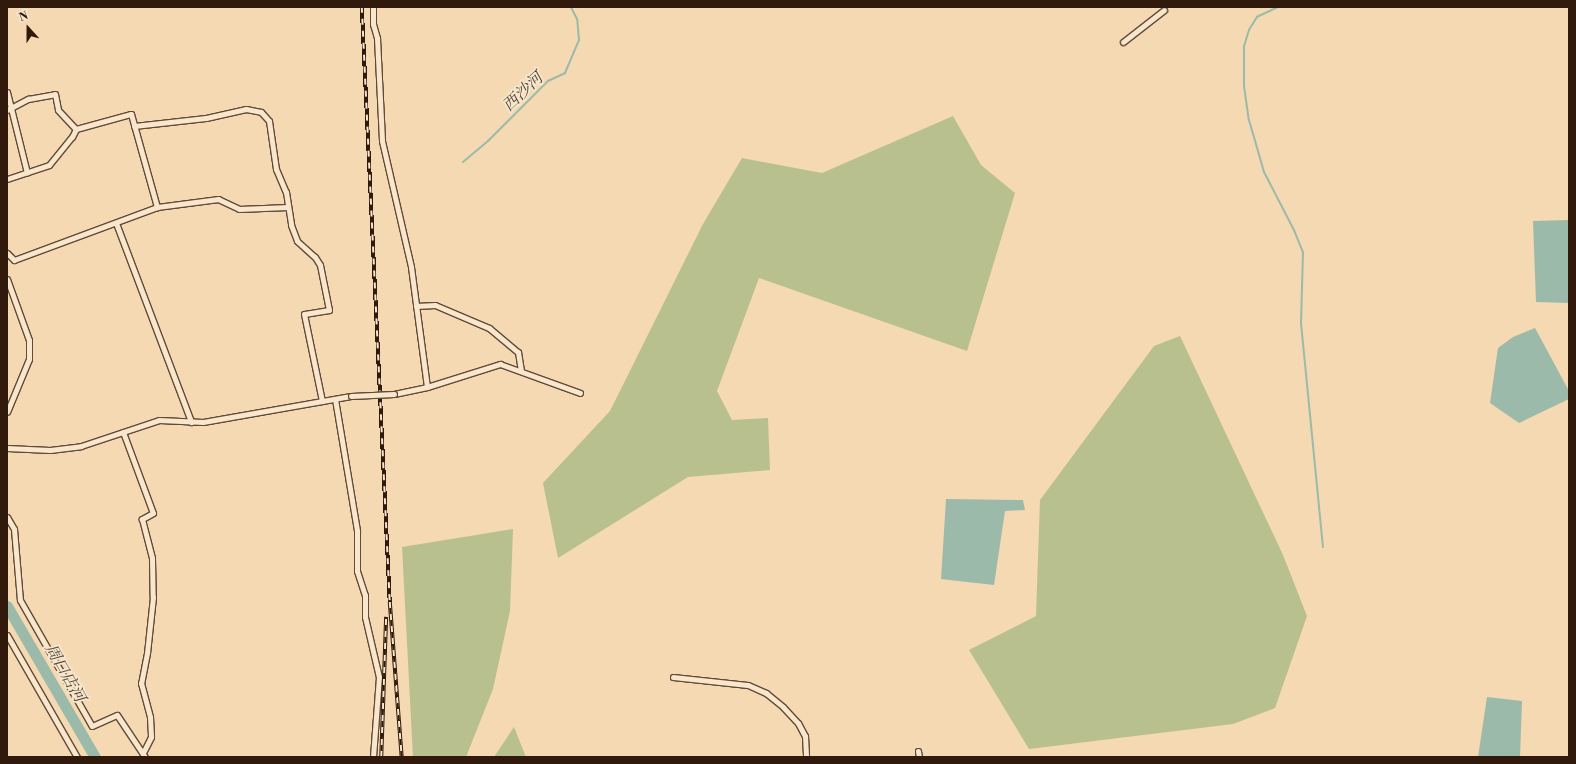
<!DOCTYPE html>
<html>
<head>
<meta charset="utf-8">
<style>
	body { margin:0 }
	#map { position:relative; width:1576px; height:764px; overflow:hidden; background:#f4d9b2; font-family:"Libre Bodoni","Noto Serif SC",serif }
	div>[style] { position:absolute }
	.green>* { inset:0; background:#b8c08f }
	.water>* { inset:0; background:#9cbaaa }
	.stream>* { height:2px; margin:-1px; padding:0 1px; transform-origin:1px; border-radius:1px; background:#9cbaaa }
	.river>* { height:11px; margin:-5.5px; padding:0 5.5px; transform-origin:5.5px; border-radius:5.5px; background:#9cbaaa }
	.roads { filter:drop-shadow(1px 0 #624a36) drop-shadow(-1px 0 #624a36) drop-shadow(0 1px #624a36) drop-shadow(0 -1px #624a36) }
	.minor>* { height:5px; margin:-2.5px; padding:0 2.5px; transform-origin:2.5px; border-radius:2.5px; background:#f8e6cd }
	.rail>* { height:3.5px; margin-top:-1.75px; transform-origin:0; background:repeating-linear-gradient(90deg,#f8e6cd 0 6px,#311a0c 0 12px); box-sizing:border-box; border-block:1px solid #311a0c }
	.bridges { filter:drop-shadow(1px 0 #624a36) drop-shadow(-1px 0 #624a36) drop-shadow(0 1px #624a36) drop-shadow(0 -1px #624a36) }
	.minor-bridge>* { height:5px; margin:-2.5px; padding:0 2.5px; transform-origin:2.5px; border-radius:2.5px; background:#f8e6cd }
	span { translate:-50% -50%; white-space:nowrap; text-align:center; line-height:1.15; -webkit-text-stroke:3.5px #f8e6cd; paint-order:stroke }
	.water-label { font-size:16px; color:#514a3b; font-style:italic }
	.frame { position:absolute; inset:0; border:8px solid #311a0c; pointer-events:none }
	.north { position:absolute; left:8px; top:8px; width:40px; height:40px; -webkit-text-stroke:3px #f8e6cd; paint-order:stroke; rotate:339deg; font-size:11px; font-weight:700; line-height:16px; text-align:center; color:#311a0c }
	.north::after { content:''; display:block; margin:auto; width:14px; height:18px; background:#311a0c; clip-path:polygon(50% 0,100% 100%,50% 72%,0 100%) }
</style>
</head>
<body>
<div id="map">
	<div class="green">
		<div style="clip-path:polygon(953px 116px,981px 165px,1015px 193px,967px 351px,759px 278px,717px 391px,732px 420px,768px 418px,770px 470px,688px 477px,558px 558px,543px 483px,610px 411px,703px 224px,742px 158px,822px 173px)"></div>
		<div style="clip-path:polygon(1180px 336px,1283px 555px,1307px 616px,1275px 708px,1233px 724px,1029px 749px,969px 650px,1036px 616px,1040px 500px,1154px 346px)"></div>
		<div style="clip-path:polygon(513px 529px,510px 611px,493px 689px,466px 757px,413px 757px,402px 547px)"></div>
		<div style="clip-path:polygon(514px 727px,526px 757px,494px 757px)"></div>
	</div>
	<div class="water">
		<div style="clip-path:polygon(1569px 220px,1569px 303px,1536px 302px,1533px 221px)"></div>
		<div style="clip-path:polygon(1535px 328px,1569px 391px,1569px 399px,1519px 423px,1490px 403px,1498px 348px,1513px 337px)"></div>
		<div style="clip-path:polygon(946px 499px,1023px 500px,1025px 510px,1005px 511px,994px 585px,941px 579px)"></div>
		<div style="clip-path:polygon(1487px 697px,1522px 701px,1520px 757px,1478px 757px)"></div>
	</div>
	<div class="stream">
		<div style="left:1278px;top:7px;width:23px;rotate:155deg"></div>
		<div style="left:1257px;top:17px;width:15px;rotate:122deg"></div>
		<div style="left:1249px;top:30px;width:17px;rotate:107deg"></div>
		<div style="left:1244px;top:46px;width:40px;rotate:90deg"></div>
		<div style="left:1244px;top:86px;width:34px;rotate:82deg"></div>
		<div style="left:1249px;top:120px;width:54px;rotate:73.9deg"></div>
		<div style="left:1264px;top:172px;width:65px;rotate:62.7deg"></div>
		<div style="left:1294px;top:230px;width:24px;rotate:68deg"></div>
		<div style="left:1303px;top:252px;width:71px;rotate:91.6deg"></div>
		<div style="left:1301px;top:323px;width:225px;rotate:84.4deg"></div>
		<div style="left:463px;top:162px;width:33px;rotate:-40deg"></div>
		<div style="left:488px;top:141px;width:85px;rotate:-45deg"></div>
		<div style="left:548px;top:81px;width:19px;rotate:-25deg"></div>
		<div style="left:565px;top:73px;width:36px;rotate:-67deg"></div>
		<div style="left:579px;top:40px;width:21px;rotate:-95deg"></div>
		<div style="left:577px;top:19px;width:13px;rotate:-117deg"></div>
	</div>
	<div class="river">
		<div style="left:7px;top:606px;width:175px;rotate:59.8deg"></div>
	</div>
	<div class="roads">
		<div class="minor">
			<div style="left:373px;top:7px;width:17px;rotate:90deg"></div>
			<div style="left:373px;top:24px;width:15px;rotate:74deg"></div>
			<div style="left:377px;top:38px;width:103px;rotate:87.2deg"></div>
			<div style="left:382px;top:141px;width:129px;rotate:77deg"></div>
			<div style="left:411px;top:267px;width:121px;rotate:82.4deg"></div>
			<div style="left:1123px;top:42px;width:52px;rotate:-38deg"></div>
			<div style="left:7px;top:92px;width:83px;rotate:76.1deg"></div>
			<div style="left:7px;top:110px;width:24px;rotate:-28deg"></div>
			<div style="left:28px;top:99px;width:27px;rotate:-10deg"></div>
			<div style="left:55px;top:94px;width:16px;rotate:79deg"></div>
			<div style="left:58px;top:110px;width:26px;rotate:47deg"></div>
			<div style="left:134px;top:126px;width:72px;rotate:-6.3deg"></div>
			<div style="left:206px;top:118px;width:41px;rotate:-12.7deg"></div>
			<div style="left:246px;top:109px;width:15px;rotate:11deg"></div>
			<div style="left:261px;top:112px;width:12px;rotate:48deg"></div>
			<div style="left:269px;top:121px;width:49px;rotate:81.7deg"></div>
			<div style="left:276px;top:169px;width:25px;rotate:67deg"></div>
			<div style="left:286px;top:192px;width:33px;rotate:81deg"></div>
			<div style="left:291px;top:225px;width:17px;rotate:69deg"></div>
			<div style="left:297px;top:241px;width:24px;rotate:42deg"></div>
			<div style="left:315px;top:257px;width:9px;rotate:58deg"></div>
			<div style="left:320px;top:265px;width:46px;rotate:78.7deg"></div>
			<div style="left:329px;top:310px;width:25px;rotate:171deg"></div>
			<div style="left:304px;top:314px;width:89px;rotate:78.3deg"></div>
			<div style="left:7px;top:179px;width:44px;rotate:-18.4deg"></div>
			<div style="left:49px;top:165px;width:36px;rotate:-51deg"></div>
			<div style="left:72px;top:137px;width:9px;rotate:-63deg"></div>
			<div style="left:76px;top:129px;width:57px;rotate:-15.3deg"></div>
			<div style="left:131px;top:114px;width:97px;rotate:74.4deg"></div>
			<div style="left:116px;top:223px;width:213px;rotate:69.3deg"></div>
			<div style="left:7px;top:253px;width:10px;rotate:45deg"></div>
			<div style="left:14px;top:260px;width:153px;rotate:-20.3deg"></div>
			<div style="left:157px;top:207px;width:62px;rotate:-7.5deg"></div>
			<div style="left:218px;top:199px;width:23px;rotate:25deg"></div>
			<div style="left:239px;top:209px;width:49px;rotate:-2.3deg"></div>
			<div style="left:7px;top:279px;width:65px;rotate:70.2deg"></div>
			<div style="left:29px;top:340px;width:19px;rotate:90deg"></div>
			<div style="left:29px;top:359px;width:57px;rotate:112.5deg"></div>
			<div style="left:416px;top:306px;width:19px;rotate:-3deg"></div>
			<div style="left:435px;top:305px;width:59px;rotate:23.1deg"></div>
			<div style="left:489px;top:328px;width:38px;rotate:40deg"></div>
			<div style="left:518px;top:352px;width:19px;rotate:81deg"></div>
			<div style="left:394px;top:394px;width:34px;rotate:-12deg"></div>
			<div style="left:427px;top:387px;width:77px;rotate:-17.5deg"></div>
			<div style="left:500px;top:364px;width:85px;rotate:19.9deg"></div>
			<div style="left:335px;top:399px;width:134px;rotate:80.5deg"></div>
			<div style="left:357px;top:531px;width:40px;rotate:90deg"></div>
			<div style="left:357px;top:571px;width:25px;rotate:72deg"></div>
			<div style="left:365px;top:595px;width:22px;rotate:90deg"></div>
			<div style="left:365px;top:617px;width:62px;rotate:76.9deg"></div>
			<div style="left:379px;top:677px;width:80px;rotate:94.3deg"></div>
			<div style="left:123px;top:432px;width:86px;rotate:69.7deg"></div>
			<div style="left:153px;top:513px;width:13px;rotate:151deg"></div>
			<div style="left:142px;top:519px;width:40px;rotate:75.6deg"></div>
			<div style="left:152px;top:558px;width:39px;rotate:89deg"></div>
			<div style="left:153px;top:597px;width:56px;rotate:96.1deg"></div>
			<div style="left:147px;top:653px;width:31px;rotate:101deg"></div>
			<div style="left:141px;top:683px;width:35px;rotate:75deg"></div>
			<div style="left:150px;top:717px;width:20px;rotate:87deg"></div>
			<div style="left:151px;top:737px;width:18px;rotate:117deg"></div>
			<div style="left:7px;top:448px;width:43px;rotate:2.7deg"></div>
			<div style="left:50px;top:450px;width:31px;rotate:-7deg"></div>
			<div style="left:81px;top:446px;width:82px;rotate:-18.4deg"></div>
			<div style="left:159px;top:420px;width:44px;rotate:2.6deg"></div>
			<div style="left:203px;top:422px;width:150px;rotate:-10deg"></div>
			<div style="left:7px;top:517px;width:14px;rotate:60deg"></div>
			<div style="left:14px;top:529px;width:71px;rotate:85.2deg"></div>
			<div style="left:20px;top:600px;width:145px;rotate:60.3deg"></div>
			<div style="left:92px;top:726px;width:27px;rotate:-24deg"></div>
			<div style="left:117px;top:715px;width:50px;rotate:56.3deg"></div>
			<div style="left:7px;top:635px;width:141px;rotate:60.2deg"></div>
			<div style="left:673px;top:677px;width:75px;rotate:6.1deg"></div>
			<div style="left:748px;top:685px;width:20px;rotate:24deg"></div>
			<div style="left:766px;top:693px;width:22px;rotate:39deg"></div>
			<div style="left:783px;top:707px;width:22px;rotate:47deg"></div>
			<div style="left:798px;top:723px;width:15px;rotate:62deg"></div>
			<div style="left:805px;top:736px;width:21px;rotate:87deg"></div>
			<div style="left:918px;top:751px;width:6px;rotate:81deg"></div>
		</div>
	</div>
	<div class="rail">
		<div style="left:362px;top:7px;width:596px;rotate:87.31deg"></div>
		<div style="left:390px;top:602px;width:155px;rotate:85.6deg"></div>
		<div style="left:381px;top:757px;width:140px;rotate:-88deg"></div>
	</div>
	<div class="bridges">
		<div class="minor-bridge">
			<div style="left:351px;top:396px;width:43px;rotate:-2.7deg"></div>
		</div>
	</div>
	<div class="water-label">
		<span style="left:523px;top:92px;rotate:-43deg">西沙河</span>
		<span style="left:65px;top:673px;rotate:60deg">周口店河</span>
	</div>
	<div class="frame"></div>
	<div class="north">N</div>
</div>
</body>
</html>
